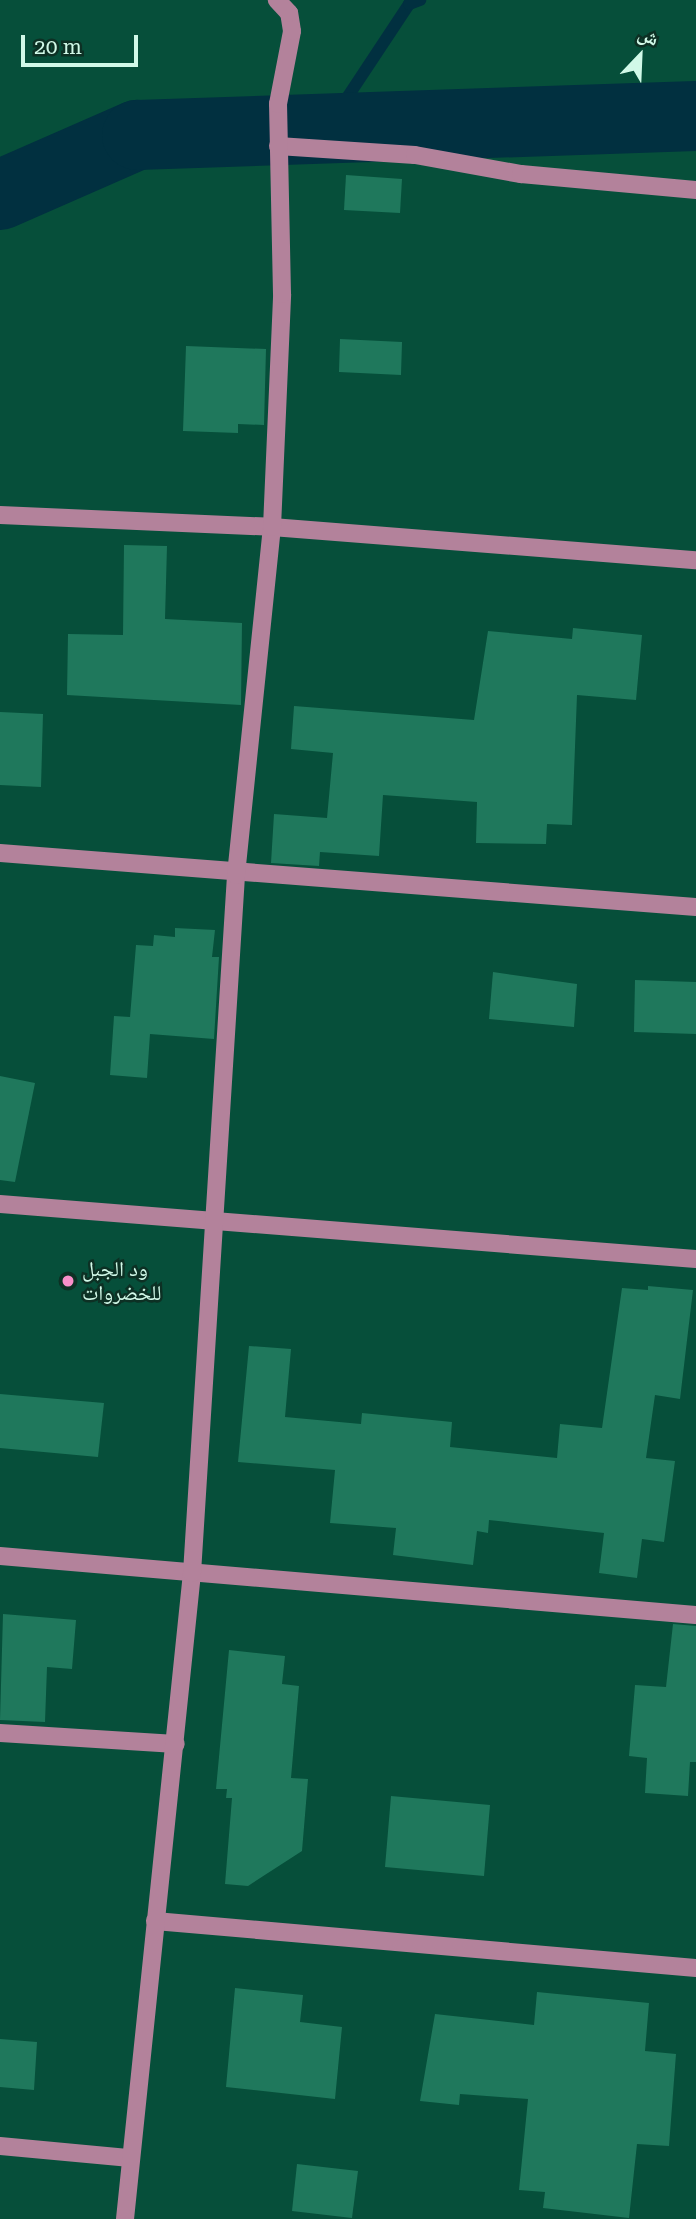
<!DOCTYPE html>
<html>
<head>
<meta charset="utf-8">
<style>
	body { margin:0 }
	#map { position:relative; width:696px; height:2219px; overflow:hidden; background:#064f3a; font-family:"Roboto Serif","Noto Naskh Arabic",serif }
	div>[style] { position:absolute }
	.stream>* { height:12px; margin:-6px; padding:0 6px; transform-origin:6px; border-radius:6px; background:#013040 }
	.river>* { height:70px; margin:-35px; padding:0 35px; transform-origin:35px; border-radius:35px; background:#013040 }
	.building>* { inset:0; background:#1f785c }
	.minor>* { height:18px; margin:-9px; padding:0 9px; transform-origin:9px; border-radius:9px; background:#b3829b }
	.dots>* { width:19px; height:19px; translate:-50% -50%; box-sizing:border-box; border:4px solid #0d3024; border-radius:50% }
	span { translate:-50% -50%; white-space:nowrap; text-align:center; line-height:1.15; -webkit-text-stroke:5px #0d3024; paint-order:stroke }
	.poi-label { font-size:21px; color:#d1f9e8 }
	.left { translate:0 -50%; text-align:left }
	.north { position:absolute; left:605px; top:21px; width:70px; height:70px; -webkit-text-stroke:5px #0d3024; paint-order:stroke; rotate:23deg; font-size:19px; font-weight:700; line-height:28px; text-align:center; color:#d1f9e8 }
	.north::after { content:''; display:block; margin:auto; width:24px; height:32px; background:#d1f9e8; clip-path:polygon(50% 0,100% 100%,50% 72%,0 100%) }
	.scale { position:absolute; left:21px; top:35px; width:117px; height:32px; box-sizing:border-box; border:4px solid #d1f9e8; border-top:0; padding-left:9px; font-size:21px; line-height:24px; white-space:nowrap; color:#d1f9e8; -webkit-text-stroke:5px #0d3024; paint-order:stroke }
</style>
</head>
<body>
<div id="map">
	<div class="stream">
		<div style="left:329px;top:125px;width:145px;rotate:-56.5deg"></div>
		<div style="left:409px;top:4px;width:12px;rotate:-20deg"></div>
	</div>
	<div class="river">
		<div style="left:0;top:195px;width:150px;rotate:-23.7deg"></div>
		<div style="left:137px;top:135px;width:559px;rotate:-1.95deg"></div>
	</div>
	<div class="building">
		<div style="clip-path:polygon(346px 175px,402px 179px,400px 213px,344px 210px)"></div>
		<div style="clip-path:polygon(340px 339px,402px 342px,401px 375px,339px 372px)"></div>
		<div style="clip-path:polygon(186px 346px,266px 349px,264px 425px,238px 424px,238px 433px,183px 431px)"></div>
		<div style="clip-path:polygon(124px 545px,167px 546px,165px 619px,242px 623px,241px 705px,67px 695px,68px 634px,123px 635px)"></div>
		<div style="clip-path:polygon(573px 628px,642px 635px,636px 700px,577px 695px,572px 825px,547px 824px,546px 844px,476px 843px,477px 802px,383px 795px,379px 856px,320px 852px,319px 866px,271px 863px,274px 814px,327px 818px,333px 753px,291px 749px,294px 706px,474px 720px,488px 631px,572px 639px)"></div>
		<div style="clip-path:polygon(0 712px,43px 714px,41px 787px,0 785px)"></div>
		<div style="clip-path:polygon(175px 928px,215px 930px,212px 957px,219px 957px,214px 1039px,150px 1034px,147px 1078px,110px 1075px,114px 1016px,130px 1017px,136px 945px,153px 946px,154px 935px,175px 937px)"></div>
		<div style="clip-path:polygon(493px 972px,577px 984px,574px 1027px,489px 1019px)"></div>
		<div style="clip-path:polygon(635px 980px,696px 982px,696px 1034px,634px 1032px)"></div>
		<div style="clip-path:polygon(0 1076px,35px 1083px,15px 1182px,0 1180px)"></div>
		<div style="clip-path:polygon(648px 1286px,693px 1290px,680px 1399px,655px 1395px,646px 1458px,675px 1461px,664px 1542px,642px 1539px,637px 1578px,599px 1573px,604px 1533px,489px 1520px,488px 1533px,477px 1531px,473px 1565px,393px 1555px,396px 1528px,330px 1523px,335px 1470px,238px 1462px,249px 1346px,291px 1349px,285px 1417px,361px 1424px,362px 1413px,452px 1422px,450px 1447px,557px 1458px,560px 1424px,602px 1428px,622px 1288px,648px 1290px)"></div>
		<div style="clip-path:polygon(0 1394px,104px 1403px,98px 1457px,0 1448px)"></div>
		<div style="clip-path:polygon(3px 1614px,76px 1620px,72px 1669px,47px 1667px,45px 1722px,0 1720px)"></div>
		<div style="clip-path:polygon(673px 1624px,696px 1626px,696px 1762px,690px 1762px,688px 1796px,645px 1793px,647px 1758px,629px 1756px,635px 1685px,666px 1687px)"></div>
		<div style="clip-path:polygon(229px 1650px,285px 1656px,282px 1684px,299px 1686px,291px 1778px,308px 1779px,302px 1851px,248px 1886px,225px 1884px,232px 1798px,226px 1798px,227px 1789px,216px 1789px)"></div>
		<div style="clip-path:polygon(391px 1796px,490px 1805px,484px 1876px,385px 1867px)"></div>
		<div style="clip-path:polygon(235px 1988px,303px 1995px,300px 2022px,342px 2027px,335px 2099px,226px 2087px)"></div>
		<div style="clip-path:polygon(537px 1992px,649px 2003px,645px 2051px,676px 2054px,669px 2146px,637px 2144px,629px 2218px,543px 2208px,545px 2192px,519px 2190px,528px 2099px,460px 2094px,459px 2105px,420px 2101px,435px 2014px,534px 2025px)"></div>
		<div style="clip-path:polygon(0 2039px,37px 2042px,34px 2090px,0 2087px)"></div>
		<div style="clip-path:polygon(297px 2164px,358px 2171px,352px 2218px,292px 2211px)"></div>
	</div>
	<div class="minor">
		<div style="left:278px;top:146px;width:137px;rotate:3.8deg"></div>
		<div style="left:415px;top:155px;width:108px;rotate:10.2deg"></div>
		<div style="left:521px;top:174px;width:176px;rotate:5.2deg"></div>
		<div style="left:0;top:515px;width:272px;rotate:2.5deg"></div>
		<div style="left:272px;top:527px;width:425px;rotate:4.5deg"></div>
		<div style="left:0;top:853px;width:698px;rotate:4.44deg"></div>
		<div style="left:0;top:1204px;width:698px;rotate:4.52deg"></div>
		<div style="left:0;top:1556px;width:698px;rotate:4.85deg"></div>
		<div style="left:0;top:1733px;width:176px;rotate:3.6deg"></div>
		<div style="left:155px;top:1921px;width:543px;rotate:4.97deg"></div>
		<div style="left:0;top:2146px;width:131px;rotate:5.3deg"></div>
		<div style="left:125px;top:2219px;width:649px;rotate:-84.08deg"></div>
		<div style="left:192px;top:1573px;width:699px;rotate:-86.39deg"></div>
		<div style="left:236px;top:875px;width:350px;rotate:-84.1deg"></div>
		<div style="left:272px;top:527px;width:233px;rotate:-87.5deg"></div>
		<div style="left:282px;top:294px;width:190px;rotate:-91.2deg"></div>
		<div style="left:278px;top:104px;width:74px;rotate:-79.1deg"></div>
		<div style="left:292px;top:31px;width:18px;rotate:-99deg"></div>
		<div style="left:289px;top:13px;width:18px;rotate:-133deg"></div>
	</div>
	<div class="dots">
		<div style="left:68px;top:1281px;background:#f98fc9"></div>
	</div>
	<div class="poi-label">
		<span class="left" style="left:82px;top:1281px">ود الجبل<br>للخضروات</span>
	</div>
	<div class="north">ش</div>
	<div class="scale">20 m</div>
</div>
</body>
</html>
